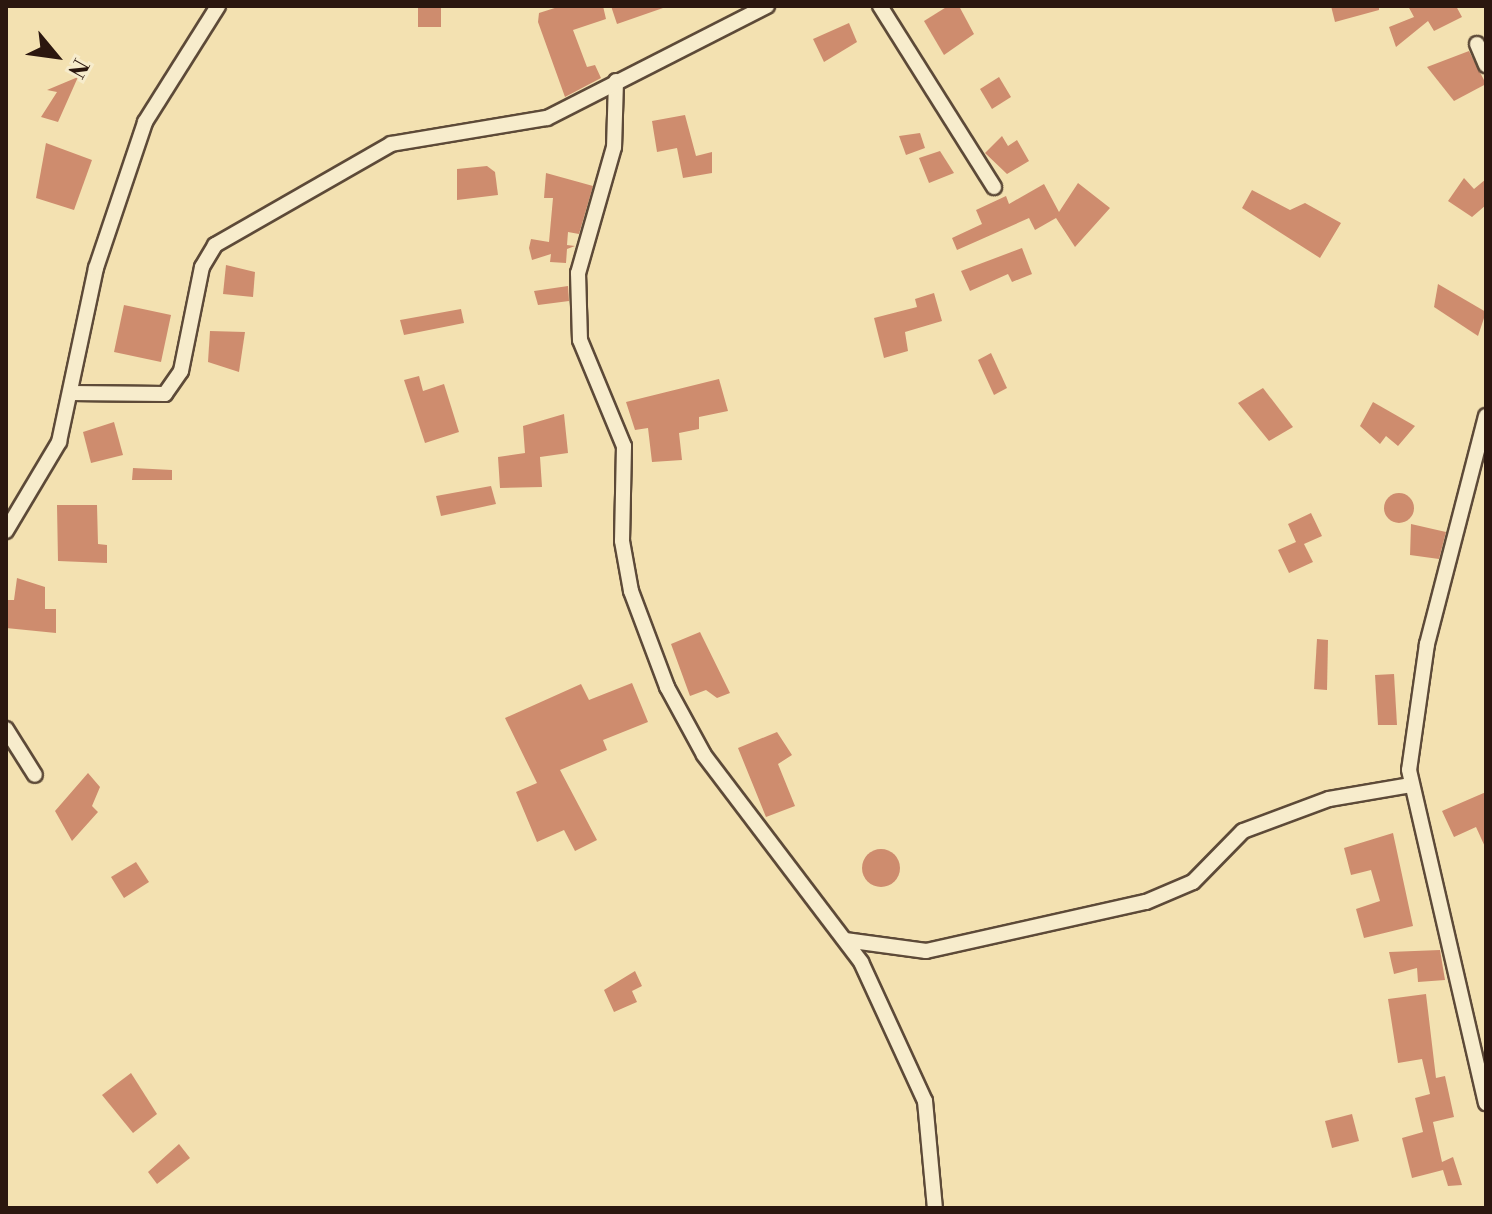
<!DOCTYPE html>
<html>
<head>
<meta charset="utf-8">
<style>
	body { margin:0 }
	#map { position:relative; width:1492px; height:1214px; overflow:hidden; background:#f3e1b1; font-family:"Libre Bodoni",serif }
	div>[style] { position:absolute }
	.building>* { inset:0; background:#ce8c6e }
	.round { border-radius:50% }
	.roads { filter:drop-shadow(2px 0 #5d4a38) drop-shadow(-2px 0 #5d4a38) drop-shadow(0 2px #5d4a38) drop-shadow(0 -2px #5d4a38) }
	.street>* { height:14px; margin:-7px; padding:0 7px; transform-origin:7px; border-radius:7px; background:#f7eccc }
	span { translate:-50% -50%; white-space:nowrap; text-align:center; line-height:1.15; -webkit-text-stroke:8px #f7eccc; paint-order:stroke }
	.frame { position:absolute; inset:0; border:8px solid #2b170f; pointer-events:none }
	.north { position:absolute; left:16px; top:16px; width:80px; height:80px; -webkit-text-stroke:6px #f7eccc; paint-order:stroke; rotate:119deg; font-size:22px; font-weight:700; line-height:32px; text-align:center; color:#2b170f }
	.north::after { content:''; display:block; margin:auto; width:28px; height:36px; background:#2b170f; clip-path:polygon(50% 0,100% 100%,50% 72%,0 100%) }
</style>
</head>
<body>
<div id="map">
	<div class="building">
		<div style="clip-path:polygon(418px 6px,441px 6px,441px 27px,418px 27px)"></div>
		<div style="clip-path:polygon(561px 6px,603px 6px,606px 19px,573px 30px,587px 67px,595px 65px,601px 78px,565px 97px,538px 22px,539px 13px)"></div>
		<div style="clip-path:polygon(611px 6px,663px 6px,663px 8px,617px 24px)"></div>
		<div style="clip-path:polygon(948px 6px,959px 6px,974px 34px,944px 55px,924px 21px)"></div>
		<div style="clip-path:polygon(1331px 6px,1379px 6px,1379px 10px,1335px 22px)"></div>
		<div style="clip-path:polygon(1408px 6px,1456px 6px,1462px 17px,1434px 31px,1428px 21px,1396px 47px,1389px 27px,1414px 17px)"></div>
		<div style="clip-path:polygon(849px 23px,857px 42px,824px 62px,813px 39px)"></div>
		<div style="clip-path:polygon(1469px 51px,1486px 84px,1454px 101px,1427px 67px)"></div>
		<div style="clip-path:polygon(78px 77px,58px 122px,41px 117px,57px 92px,47px 90px)"></div>
		<div style="clip-path:polygon(999px 77px,1011px 97px,992px 109px,980px 89px)"></div>
		<div style="clip-path:polygon(685px 115px,696px 156px,712px 152px,712px 173px,683px 178px,677px 148px,657px 152px,652px 121px)"></div>
		<div style="clip-path:polygon(920px 133px,925px 148px,906px 155px,899px 136px)"></div>
		<div style="clip-path:polygon(1002px 136px,1008px 146px,1017px 140px,1029px 161px,1007px 174px,985px 153px)"></div>
		<div style="clip-path:polygon(46px 143px,92px 160px,74px 210px,36px 198px)"></div>
		<div style="clip-path:polygon(940px 151px,954px 173px,929px 183px,919px 158px)"></div>
		<div style="clip-path:polygon(487px 166px,495px 172px,498px 195px,457px 200px,457px 169px)"></div>
		<div style="clip-path:polygon(546px 173px,593px 186px,579px 234px,568px 232px,567px 245px,575px 246px,567px 249px,566px 263px,550px 262px,551px 254px,532px 260px,529px 248px,531px 239px,549px 242px,553px 198px,544px 198px)"></div>
		<div style="clip-path:polygon(1464px 178px,1474px 189px,1486px 179px,1486px 205px,1472px 217px,1448px 201px)"></div>
		<div style="clip-path:polygon(1078px 183px,1110px 208px,1075px 247px,1056px 218px,1035px 230px,1029px 218px,957px 250px,952px 238px,982px 224px,976px 210px,1006px 196px,1009px 204px,1044px 184px,1059px 212px)"></div>
		<div style="clip-path:polygon(1252px 190px,1290px 210px,1305px 203px,1341px 223px,1320px 258px,1242px 208px)"></div>
		<div style="clip-path:polygon(1022px 248px,1032px 274px,1012px 282px,1008px 274px,970px 291px,961px 271px)"></div>
		<div style="clip-path:polygon(226px 265px,255px 272px,253px 297px,223px 294px)"></div>
		<div style="clip-path:polygon(1438px 284px,1486px 312px,1478px 336px,1434px 307px)"></div>
		<div style="clip-path:polygon(568px 286px,569px 301px,538px 305px,534px 291px)"></div>
		<div style="clip-path:polygon(934px 293px,942px 321px,905px 332px,908px 351px,884px 358px,874px 318px,917px 307px,915px 299px)"></div>
		<div style="clip-path:polygon(124px 305px,171px 315px,161px 362px,114px 352px)"></div>
		<div style="clip-path:polygon(461px 309px,464px 323px,404px 335px,400px 320px)"></div>
		<div style="clip-path:polygon(210px 331px,245px 332px,239px 372px,208px 362px)"></div>
		<div style="clip-path:polygon(991px 353px,1007px 388px,994px 395px,978px 360px)"></div>
		<div style="clip-path:polygon(419px 376px,423px 391px,444px 384px,459px 432px,425px 443px,404px 380px)"></div>
		<div style="clip-path:polygon(719px 379px,728px 411px,699px 417px,699px 429px,679px 433px,682px 460px,652px 462px,648px 428px,635px 430px,626px 402px)"></div>
		<div style="clip-path:polygon(1263px 388px,1293px 427px,1269px 441px,1238px 403px)"></div>
		<div style="clip-path:polygon(1373px 402px,1415px 426px,1398px 446px,1386px 436px,1380px 444px,1360px 426px)"></div>
		<div style="clip-path:polygon(564px 414px,568px 453px,540px 457px,542px 487px,500px 488px,498px 457px,525px 453px,523px 426px)"></div>
		<div style="clip-path:polygon(114px 422px,123px 455px,91px 463px,83px 432px)"></div>
		<div style="clip-path:polygon(133px 468px,172px 470px,172px 480px,132px 480px)"></div>
		<div style="clip-path:polygon(491px 486px,496px 504px,441px 516px,436px 496px)"></div>
		<div class="round" style="left:1384px;top:493px;width:30px;height:30px"></div>
		<div style="clip-path:polygon(57px 505px,97px 505px,98px 544px,107px 545px,107px 563px,58px 561px)"></div>
		<div style="clip-path:polygon(1311px 513px,1322px 536px,1304px 544px,1313px 562px,1289px 573px,1278px 550px,1296px 542px,1288px 524px)"></div>
		<div style="clip-path:polygon(1411px 524px,1446px 532px,1439px 559px,1410px 555px)"></div>
		<div style="clip-path:polygon(17px 578px,45px 587px,45px 609px,56px 609px,56px 633px,6px 628px,6px 600px,14px 600px)"></div>
		<div style="clip-path:polygon(700px 632px,730px 693px,717px 698px,706px 690px,690px 696px,671px 644px)"></div>
		<div style="clip-path:polygon(1317px 639px,1328px 640px,1327px 690px,1314px 689px)"></div>
		<div style="clip-path:polygon(1394px 674px,1397px 725px,1378px 725px,1375px 675px)"></div>
		<div style="clip-path:polygon(632px 683px,648px 722px,603px 740px,607px 750px,560px 770px,597px 840px,575px 851px,564px 830px,537px 842px,516px 792px,537px 783px,505px 718px,581px 684px,589px 700px)"></div>
		<div style="clip-path:polygon(777px 732px,792px 755px,778px 764px,795px 806px,766px 817px,738px 748px)"></div>
		<div style="clip-path:polygon(88px 773px,100px 787px,92px 806px,98px 812px,72px 841px,55px 811px)"></div>
		<div style="clip-path:polygon(1486px 792px,1486px 849px,1476px 827px,1454px 837px,1442px 811px)"></div>
		<div style="clip-path:polygon(1393px 833px,1413px 926px,1364px 938px,1356px 909px,1380px 901px,1371px 870px,1351px 875px,1344px 848px)"></div>
		<div class="round" style="left:862px;top:849px;width:38px;height:38px"></div>
		<div style="clip-path:polygon(136px 862px,149px 882px,124px 898px,111px 877px)"></div>
		<div style="clip-path:polygon(1440px 950px,1445px 980px,1418px 982px,1417px 968px,1394px 974px,1389px 952px)"></div>
		<div style="clip-path:polygon(635px 971px,642px 986px,632px 991px,637px 1002px,614px 1012px,604px 990px)"></div>
		<div style="clip-path:polygon(1426px 994px,1436px 1078px,1445px 1076px,1454px 1117px,1433px 1122px,1442px 1162px,1453px 1157px,1462px 1185px,1448px 1186px,1443px 1170px,1412px 1178px,1402px 1138px,1423px 1132px,1415px 1098px,1430px 1094px,1422px 1059px,1398px 1063px,1388px 999px)"></div>
		<div style="clip-path:polygon(131px 1073px,157px 1114px,133px 1133px,102px 1095px)"></div>
		<div style="clip-path:polygon(1352px 1114px,1359px 1141px,1332px 1148px,1325px 1121px)"></div>
		<div style="clip-path:polygon(179px 1144px,190px 1158px,157px 1184px,148px 1172px)"></div>
	</div>
	<div class="roads">
		<div class="street">
			<div style="left:880px;top:6px;width:214px;rotate:57.8deg"></div>
			<div style="left:1477px;top:44px;width:23px;rotate:67deg"></div>
			<div style="left:616px;top:81px;width:66px;rotate:91.7deg"></div>
			<div style="left:614px;top:147px;width:131px;rotate:105.9deg"></div>
			<div style="left:578px;top:273px;width:67px;rotate:88.3deg"></div>
			<div style="left:580px;top:340px;width:115px;rotate:67.5deg"></div>
			<div style="left:624px;top:446px;width:95px;rotate:91.2deg"></div>
			<div style="left:622px;top:541px;width:51px;rotate:79.8deg"></div>
			<div style="left:631px;top:591px;width:103px;rotate:69.4deg"></div>
			<div style="left:667px;top:687px;width:77px;rotate:61.4deg"></div>
			<div style="left:704px;top:755px;width:260px;rotate:52.8deg"></div>
			<div style="left:861px;top:962px;width:153px;rotate:65.3deg"></div>
			<div style="left:925px;top:1101px;width:107px;rotate:84.7deg"></div>
			<div style="left:71px;top:393px;width:94px;rotate:0.6deg"></div>
			<div style="left:165px;top:394px;width:28px;rotate:-55deg"></div>
			<div style="left:181px;top:371px;width:106px;rotate:-78.6deg"></div>
			<div style="left:202px;top:267px;width:26px;rotate:-59deg"></div>
			<div style="left:215px;top:245px;width:203px;rotate:-29.8deg"></div>
			<div style="left:391px;top:144px;width:158px;rotate:-9.5deg"></div>
			<div style="left:547px;top:118px;width:247px;rotate:-27deg"></div>
			<div style="left:1486px;top:416px;width:236px;rotate:104.5deg"></div>
			<div style="left:1427px;top:644px;width:127px;rotate:98.1deg"></div>
			<div style="left:1409px;top:770px;width:342px;rotate:77deg"></div>
			<div style="left:6px;top:531px;width:104px;rotate:-59.2deg"></div>
			<div style="left:59px;top:442px;width:178px;rotate:-78deg"></div>
			<div style="left:96px;top:268px;width:154px;rotate:-71.4deg"></div>
			<div style="left:145px;top:122px;width:137px;rotate:-57.8deg"></div>
			<div style="left:6px;top:729px;width:54px;rotate:57.8deg"></div>
			<div style="left:845px;top:940px;width:82px;rotate:7.7deg"></div>
			<div style="left:926px;top:951px;width:225px;rotate:-12.6deg"></div>
			<div style="left:1146px;top:902px;width:51px;rotate:-23.1deg"></div>
			<div style="left:1193px;top:882px;width:71px;rotate:-45.6deg"></div>
			<div style="left:1243px;top:831px;width:92px;rotate:-20.4deg"></div>
			<div style="left:1329px;top:799px;width:83px;rotate:-9.7deg"></div>
		</div>
	</div>
	<div class="frame"></div>
	<div class="north">N</div>
</div>
</body>
</html>
